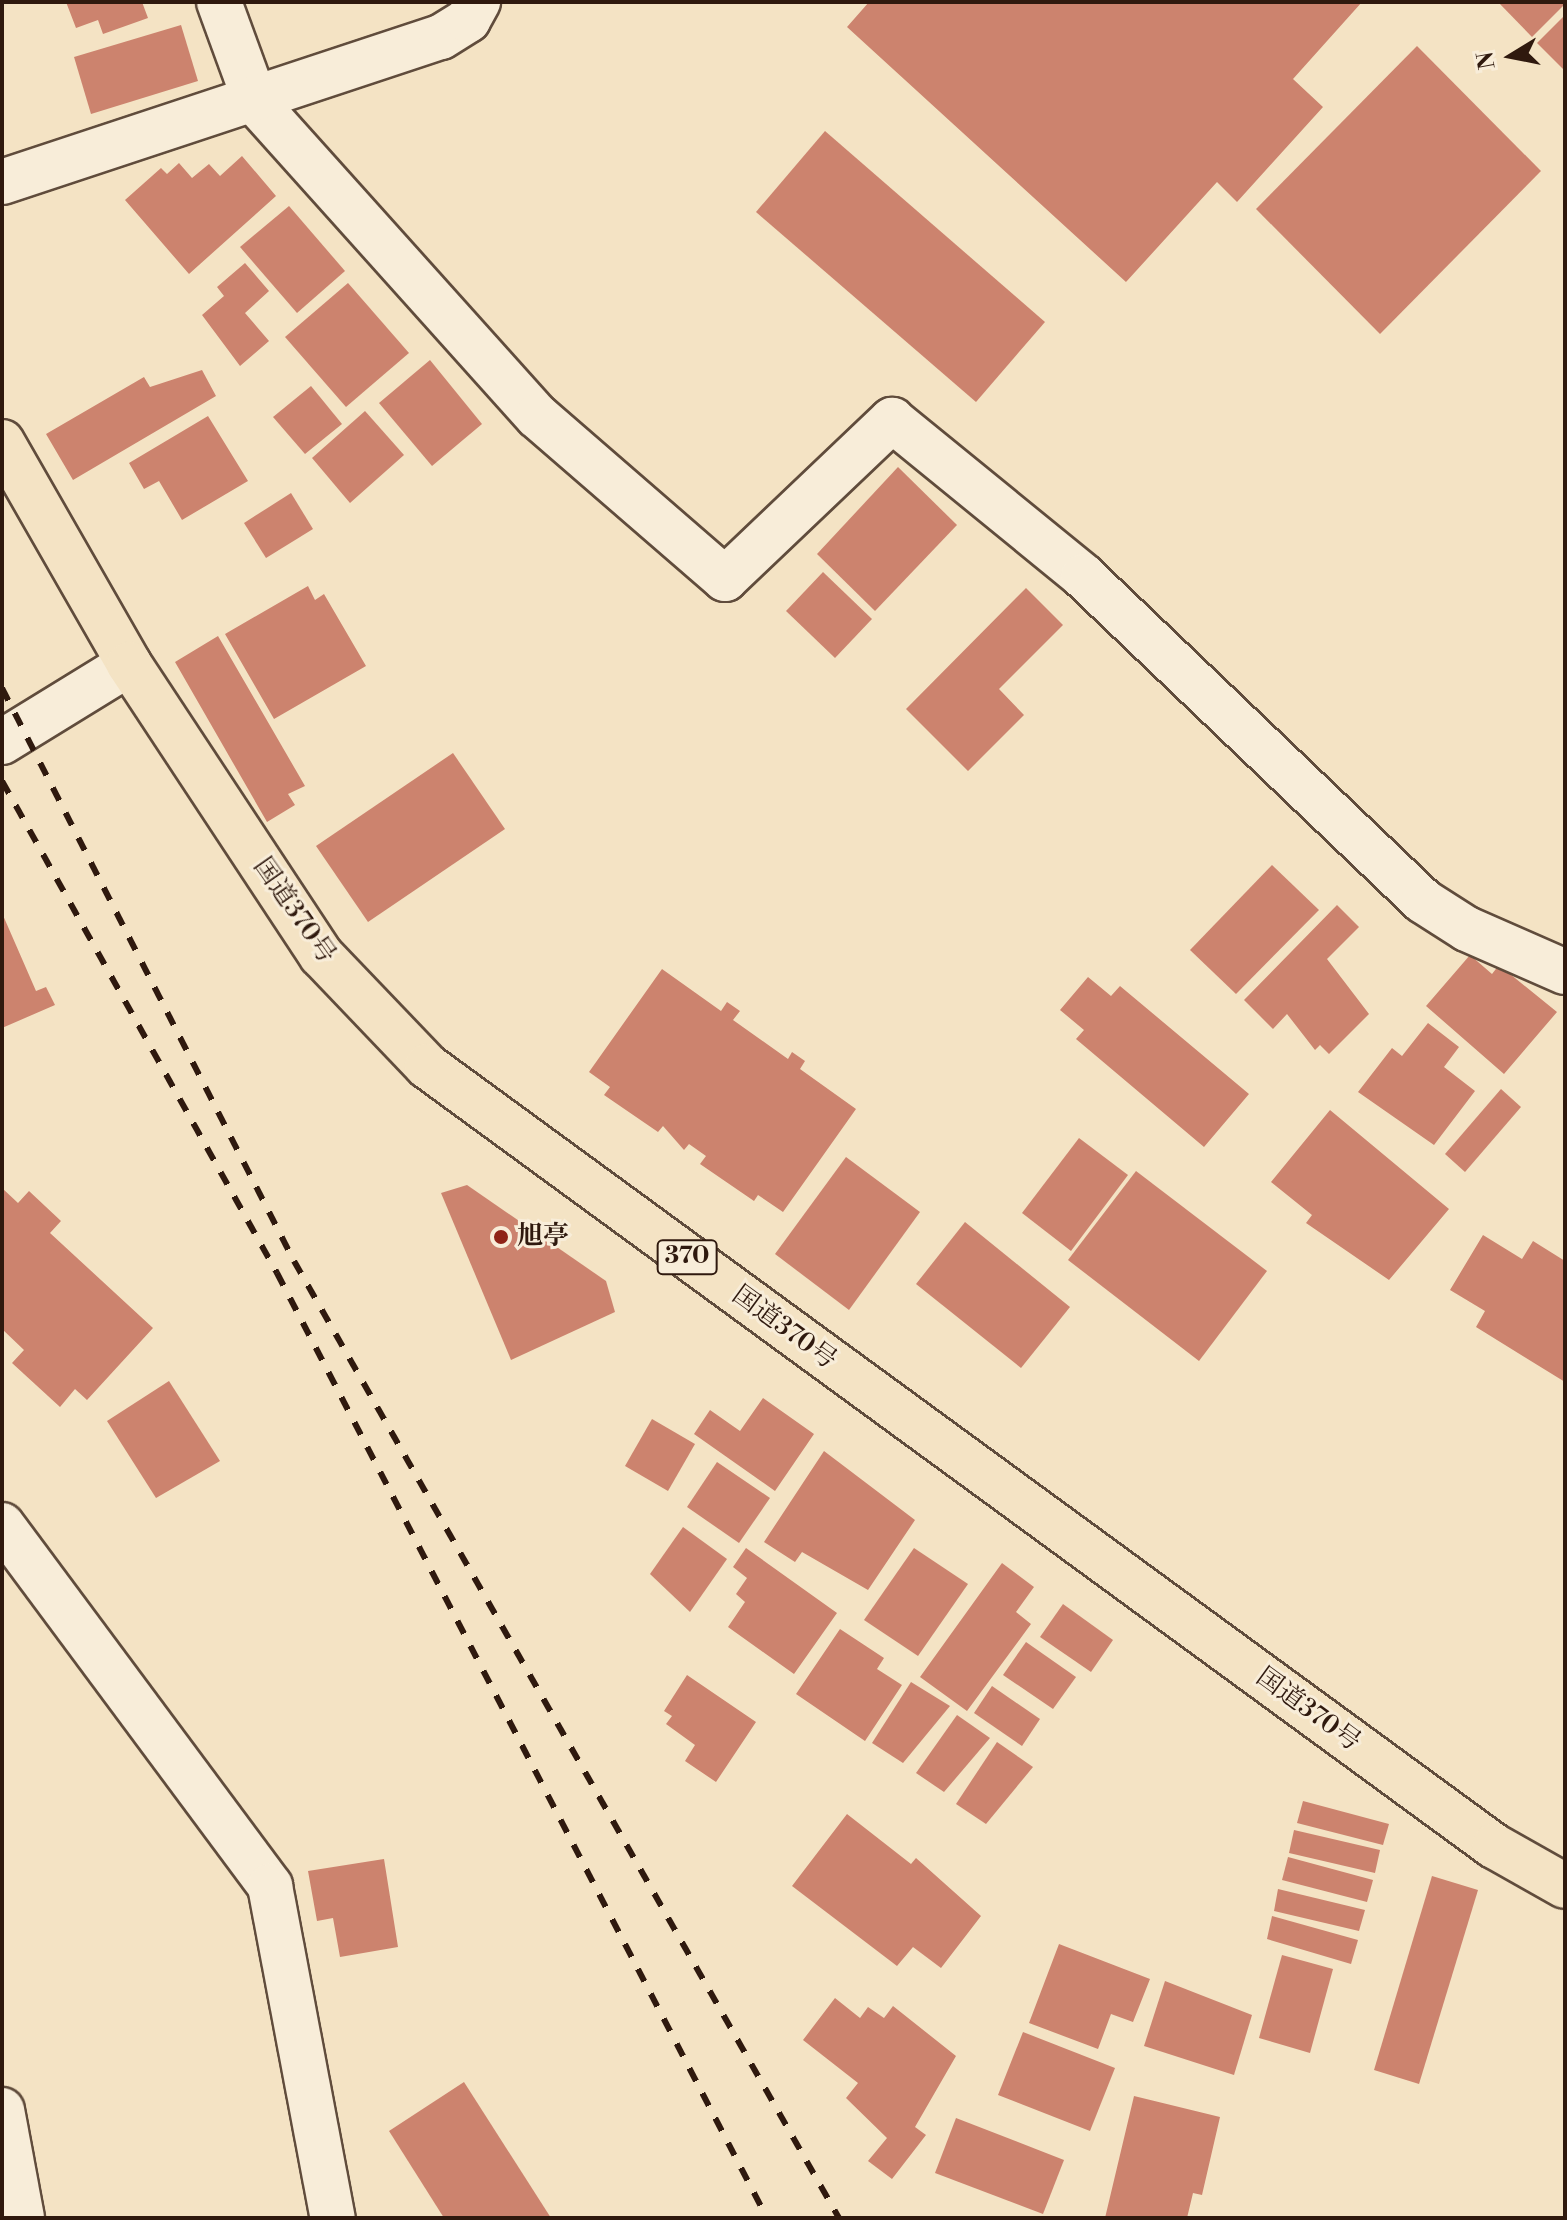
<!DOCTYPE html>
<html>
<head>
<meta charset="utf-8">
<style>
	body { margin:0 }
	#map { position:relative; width:1567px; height:2220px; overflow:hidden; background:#f4e3c4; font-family:"Libre Bodoni","Noto Serif JP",serif }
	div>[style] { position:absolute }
	.building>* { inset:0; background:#cc836e }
	.roads { filter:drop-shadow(2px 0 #604c3c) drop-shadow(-2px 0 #604c3c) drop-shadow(0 2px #604c3c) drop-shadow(0 -2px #604c3c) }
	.street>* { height:44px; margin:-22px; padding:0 22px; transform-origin:22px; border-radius:22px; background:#f8edd9 }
	.secondary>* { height:44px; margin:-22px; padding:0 22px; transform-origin:22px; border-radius:22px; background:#f8edd9 }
	.highway>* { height:44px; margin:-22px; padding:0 22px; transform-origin:22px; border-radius:22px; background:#f4e3c4 }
	.rail>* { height:6px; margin-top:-3px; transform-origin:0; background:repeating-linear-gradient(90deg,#2f190e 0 14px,transparent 0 28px) }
	.dots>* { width:22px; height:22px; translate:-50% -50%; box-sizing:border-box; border:4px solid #f8edd9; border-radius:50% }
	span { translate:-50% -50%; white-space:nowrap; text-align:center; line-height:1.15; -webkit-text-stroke:6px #f8edd9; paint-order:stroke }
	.shield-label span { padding:2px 6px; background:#f8edd9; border:2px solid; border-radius:6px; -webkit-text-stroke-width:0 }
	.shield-label { font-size:24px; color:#2f190e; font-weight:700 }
	.street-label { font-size:26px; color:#2f190e }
	.poi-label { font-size:26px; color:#2f190e; font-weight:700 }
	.left { translate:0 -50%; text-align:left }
	.frame { position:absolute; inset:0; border:4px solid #2f190e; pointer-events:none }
	.north { position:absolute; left:1471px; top:16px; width:80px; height:80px; -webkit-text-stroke:6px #f8edd9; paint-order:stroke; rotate:260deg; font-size:22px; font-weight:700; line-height:32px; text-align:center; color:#2f190e }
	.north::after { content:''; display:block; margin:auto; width:28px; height:36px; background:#2f190e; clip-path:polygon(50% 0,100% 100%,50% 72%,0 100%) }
</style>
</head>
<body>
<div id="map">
	<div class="building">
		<div style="clip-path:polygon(66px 2px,142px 2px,148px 18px,103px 34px,98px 20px,76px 28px)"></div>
		<div style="clip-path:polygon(869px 2px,1362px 2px,1293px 79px,1323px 107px,1237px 202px,1217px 182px,1126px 282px,847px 27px)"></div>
		<div style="clip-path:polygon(1498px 2px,1565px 2px,1565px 4px,1532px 37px)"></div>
		<div style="clip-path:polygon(1565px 15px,1565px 71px,1537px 43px)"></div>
		<div style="clip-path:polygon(181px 25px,198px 81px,91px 114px,74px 57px)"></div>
		<div style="clip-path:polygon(1417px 46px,1541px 171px,1380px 334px,1256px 209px)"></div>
		<div style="clip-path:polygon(825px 131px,1045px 322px,976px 402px,756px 212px)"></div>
		<div style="clip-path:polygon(242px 156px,276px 196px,189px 274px,125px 200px,161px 168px,167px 174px,179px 163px,192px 178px,209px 164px,220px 176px)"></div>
		<div style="clip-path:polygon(289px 206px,345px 271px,297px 313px,240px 247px)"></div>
		<div style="clip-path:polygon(245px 263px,269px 291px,245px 313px,269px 341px,240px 366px,202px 315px,224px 296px,217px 287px)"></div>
		<div style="clip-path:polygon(348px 283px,409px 353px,346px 407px,285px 337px)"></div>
		<div style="clip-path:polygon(430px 360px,482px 424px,432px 466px,379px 403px)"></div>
		<div style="clip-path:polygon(202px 370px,216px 396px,73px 480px,46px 434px,144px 377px,150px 387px)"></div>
		<div style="clip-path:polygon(311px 386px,342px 424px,305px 454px,273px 417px)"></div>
		<div style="clip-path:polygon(365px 411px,404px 455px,350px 503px,312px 458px)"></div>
		<div style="clip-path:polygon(208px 416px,248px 481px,182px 520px,159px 481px,144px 489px,129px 463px)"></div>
		<div style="clip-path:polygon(898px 467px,957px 525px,875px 611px,817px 554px)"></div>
		<div style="clip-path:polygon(291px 493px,313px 529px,266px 558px,244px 523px)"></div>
		<div style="clip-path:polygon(823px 572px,872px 619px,835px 658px,786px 611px)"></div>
		<div style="clip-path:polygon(308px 586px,315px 600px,324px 594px,366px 666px,274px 719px,225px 634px)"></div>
		<div style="clip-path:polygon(1026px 588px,1063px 625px,999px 689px,1024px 715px,968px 771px,906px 709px)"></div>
		<div style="clip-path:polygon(218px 636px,305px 786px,288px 794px,295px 805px,267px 822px,175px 662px)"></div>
		<div style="clip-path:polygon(453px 753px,505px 829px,368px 922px,316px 846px)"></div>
		<div style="clip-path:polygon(1272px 865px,1319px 910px,1236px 994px,1190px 950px)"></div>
		<div style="clip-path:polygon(1337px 905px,1359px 927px,1327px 959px,1369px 1014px,1329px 1054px,1320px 1045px,1315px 1050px,1287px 1014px,1273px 1029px,1244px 1000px)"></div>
		<div style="clip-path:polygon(2px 913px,36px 991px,46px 987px,55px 1005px,2px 1028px)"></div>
		<div style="clip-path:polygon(1470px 955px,1492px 974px,1499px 965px,1557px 1012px,1504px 1074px,1426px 1006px)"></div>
		<div style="clip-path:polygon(662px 969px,721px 1011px,727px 1002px,740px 1011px,733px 1020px,788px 1059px,792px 1052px,805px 1061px,800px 1069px,856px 1109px,783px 1212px,758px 1195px,754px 1201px,700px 1164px,706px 1156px,689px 1144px,684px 1150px,663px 1126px,658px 1132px,604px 1095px,610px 1087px,589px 1072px)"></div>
		<div style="clip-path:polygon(1088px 977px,1111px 996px,1120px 986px,1249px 1094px,1204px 1147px,1076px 1039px,1084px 1030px,1060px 1010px)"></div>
		<div style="clip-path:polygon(1428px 1023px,1459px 1047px,1444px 1067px,1475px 1091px,1434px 1145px,1358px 1092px,1392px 1048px,1402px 1056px)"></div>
		<div style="clip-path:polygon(1501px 1089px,1521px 1107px,1465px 1172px,1445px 1154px)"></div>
		<div style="clip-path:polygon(1330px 1110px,1449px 1209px,1389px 1280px,1306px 1223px,1312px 1215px,1271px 1182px)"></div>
		<div style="clip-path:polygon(1079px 1138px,1128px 1175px,1071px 1251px,1022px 1213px)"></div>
		<div style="clip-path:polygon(846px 1157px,920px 1212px,849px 1310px,775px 1254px)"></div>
		<div style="clip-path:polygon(1136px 1171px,1267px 1271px,1199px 1361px,1068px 1260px)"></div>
		<div style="clip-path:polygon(467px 1185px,606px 1281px,615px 1312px,511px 1360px,441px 1193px)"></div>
		<div style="clip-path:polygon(2px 1188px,18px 1203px,29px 1191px,61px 1221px,50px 1233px,153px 1328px,87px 1400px,75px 1389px,60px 1407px,12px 1363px,24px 1350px,2px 1329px)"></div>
		<div style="clip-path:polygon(965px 1222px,1070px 1307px,1021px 1368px,916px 1284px)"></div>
		<div style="clip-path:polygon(1483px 1235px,1522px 1259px,1533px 1241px,1565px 1261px,1565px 1382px,1476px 1327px,1485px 1311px,1450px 1290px)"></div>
		<div style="clip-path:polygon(169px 1381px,220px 1461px,156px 1498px,107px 1421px)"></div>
		<div style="clip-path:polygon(763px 1398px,814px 1434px,775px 1491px,694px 1434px,710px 1410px,740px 1431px)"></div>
		<div style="clip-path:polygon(652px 1419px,695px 1444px,668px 1491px,625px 1466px)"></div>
		<div style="clip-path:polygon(824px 1451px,915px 1520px,868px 1590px,802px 1552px,795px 1562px,764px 1542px)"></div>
		<div style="clip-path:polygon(717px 1462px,770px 1498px,739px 1543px,687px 1507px)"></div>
		<div style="clip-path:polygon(683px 1527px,727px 1559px,690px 1612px,650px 1574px)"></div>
		<div style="clip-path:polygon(746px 1548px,837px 1613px,794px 1674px,728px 1627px,745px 1602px,736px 1594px,747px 1578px,733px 1567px)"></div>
		<div style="clip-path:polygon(914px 1548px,968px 1584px,918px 1656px,864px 1620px)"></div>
		<div style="clip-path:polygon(1002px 1563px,1034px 1587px,1016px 1612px,1031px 1624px,967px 1711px,920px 1677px)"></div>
		<div style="clip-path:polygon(1063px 1604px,1113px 1640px,1091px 1672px,1040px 1637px)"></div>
		<div style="clip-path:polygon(840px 1629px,884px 1658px,877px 1669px,902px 1685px,865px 1741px,796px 1694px)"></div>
		<div style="clip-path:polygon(1026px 1642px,1076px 1677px,1053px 1709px,1003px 1675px)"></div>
		<div style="clip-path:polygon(687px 1675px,756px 1722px,716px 1782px,685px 1761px,695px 1745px,666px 1724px,672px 1716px,664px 1711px)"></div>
		<div style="clip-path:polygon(911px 1682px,950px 1706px,903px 1763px,872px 1743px)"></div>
		<div style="clip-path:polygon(992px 1686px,1040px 1719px,1022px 1746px,974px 1713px)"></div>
		<div style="clip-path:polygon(957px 1715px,990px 1738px,944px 1792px,916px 1773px)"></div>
		<div style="clip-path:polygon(997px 1742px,1033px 1767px,986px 1824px,956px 1804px)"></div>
		<div style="clip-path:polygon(1303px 1801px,1389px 1824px,1383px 1845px,1297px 1823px)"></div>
		<div style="clip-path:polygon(847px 1814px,911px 1864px,916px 1858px,981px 1916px,941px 1968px,913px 1947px,897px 1966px,792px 1886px)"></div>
		<div style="clip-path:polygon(1294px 1830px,1380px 1850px,1375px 1873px,1289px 1853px)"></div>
		<div style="clip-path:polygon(1288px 1857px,1373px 1880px,1367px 1902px,1282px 1880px)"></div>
		<div style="clip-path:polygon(384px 1859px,398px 1947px,340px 1957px,333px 1918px,317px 1921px,308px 1871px)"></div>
		<div style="clip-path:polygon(1432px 1876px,1478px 1890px,1419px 2084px,1374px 2070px)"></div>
		<div style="clip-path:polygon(1278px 1889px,1365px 1910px,1359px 1931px,1274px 1911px)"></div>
		<div style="clip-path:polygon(1272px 1916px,1358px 1940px,1351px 1964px,1267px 1939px)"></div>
		<div style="clip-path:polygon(1059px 1944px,1150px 1979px,1133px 2022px,1111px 2014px,1098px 2049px,1029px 2023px)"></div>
		<div style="clip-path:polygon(1282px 1955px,1333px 1969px,1310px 2053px,1259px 2038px)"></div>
		<div style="clip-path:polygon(1165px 1981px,1252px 2015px,1234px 2075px,1144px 2046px)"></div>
		<div style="clip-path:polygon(835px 1998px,860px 2018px,868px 2007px,884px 2018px,893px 2006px,956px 2056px,915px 2127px,926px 2135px,892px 2179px,868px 2161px,887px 2138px,846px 2098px,858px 2083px,803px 2040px)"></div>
		<div style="clip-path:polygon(1023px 2032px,1115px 2068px,1090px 2131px,998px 2095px)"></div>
		<div style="clip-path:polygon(464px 2082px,551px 2218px,444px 2218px,389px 2131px)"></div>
		<div style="clip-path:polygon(1134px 2096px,1220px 2117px,1202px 2195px,1193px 2193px,1187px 2218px,1105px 2218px)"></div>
		<div style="clip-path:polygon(956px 2118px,1064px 2160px,1043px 2214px,935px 2173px)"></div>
	</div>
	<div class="roads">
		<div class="street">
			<div style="left:219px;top:2px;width:108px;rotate:69.9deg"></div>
			<div style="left:256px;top:103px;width:421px;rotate:48.1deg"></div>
			<div style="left:537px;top:416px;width:249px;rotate:40.9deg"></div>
			<div style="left:725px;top:579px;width:231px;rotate:-43.6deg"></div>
			<div style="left:892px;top:420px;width:247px;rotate:39.2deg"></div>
			<div style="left:1083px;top:576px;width:470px;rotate:43.7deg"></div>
			<div style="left:1423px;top:901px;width:52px;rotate:32.5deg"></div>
			<div style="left:1467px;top:929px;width:107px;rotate:23.7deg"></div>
			<div style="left:2px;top:742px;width:149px;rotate:-31.6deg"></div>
			<div style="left:2px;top:1525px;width:450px;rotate:53.4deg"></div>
			<div style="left:270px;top:1886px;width:338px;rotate:79.3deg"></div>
			<div style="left:2px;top:2110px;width:110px;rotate:79.5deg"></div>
		</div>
		<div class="secondary">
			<div style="left:2px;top:182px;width:462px;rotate:-18.3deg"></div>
			<div style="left:441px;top:37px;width:32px;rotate:-32deg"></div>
			<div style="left:468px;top:20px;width:21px;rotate:-61deg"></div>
		</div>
		<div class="highway">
			<div style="left:2px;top:442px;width:256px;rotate:60.2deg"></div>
			<div style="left:129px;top:664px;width:349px;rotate:56.6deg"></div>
			<div style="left:321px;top:955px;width:153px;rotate:46.3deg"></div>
			<div style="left:427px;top:1066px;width:1322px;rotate:36.17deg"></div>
			<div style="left:1494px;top:1846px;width:81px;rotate:29.4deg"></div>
		</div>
	</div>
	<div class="rail">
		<div style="left:2px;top:688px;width:643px;rotate:63deg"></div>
		<div style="left:294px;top:1261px;width:1101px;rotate:60.34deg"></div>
		<div style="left:2px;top:781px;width:564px;rotate:60.8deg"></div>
		<div style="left:277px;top:1273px;width:1064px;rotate:62.59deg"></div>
	</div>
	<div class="dots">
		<div style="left:501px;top:1237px;background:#8f2418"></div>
	</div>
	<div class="shield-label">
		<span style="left:687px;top:1257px">370</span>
	</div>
	<div class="street-label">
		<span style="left:294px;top:911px;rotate:55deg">国道370号</span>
		<span style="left:784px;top:1328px;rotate:36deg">国道370号</span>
		<span style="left:1308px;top:1710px;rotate:36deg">国道370号</span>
	</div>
	<div class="poi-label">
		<span class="left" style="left:517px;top:1237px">旭亭</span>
	</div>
	<div class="frame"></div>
	<div class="north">N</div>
</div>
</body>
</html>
